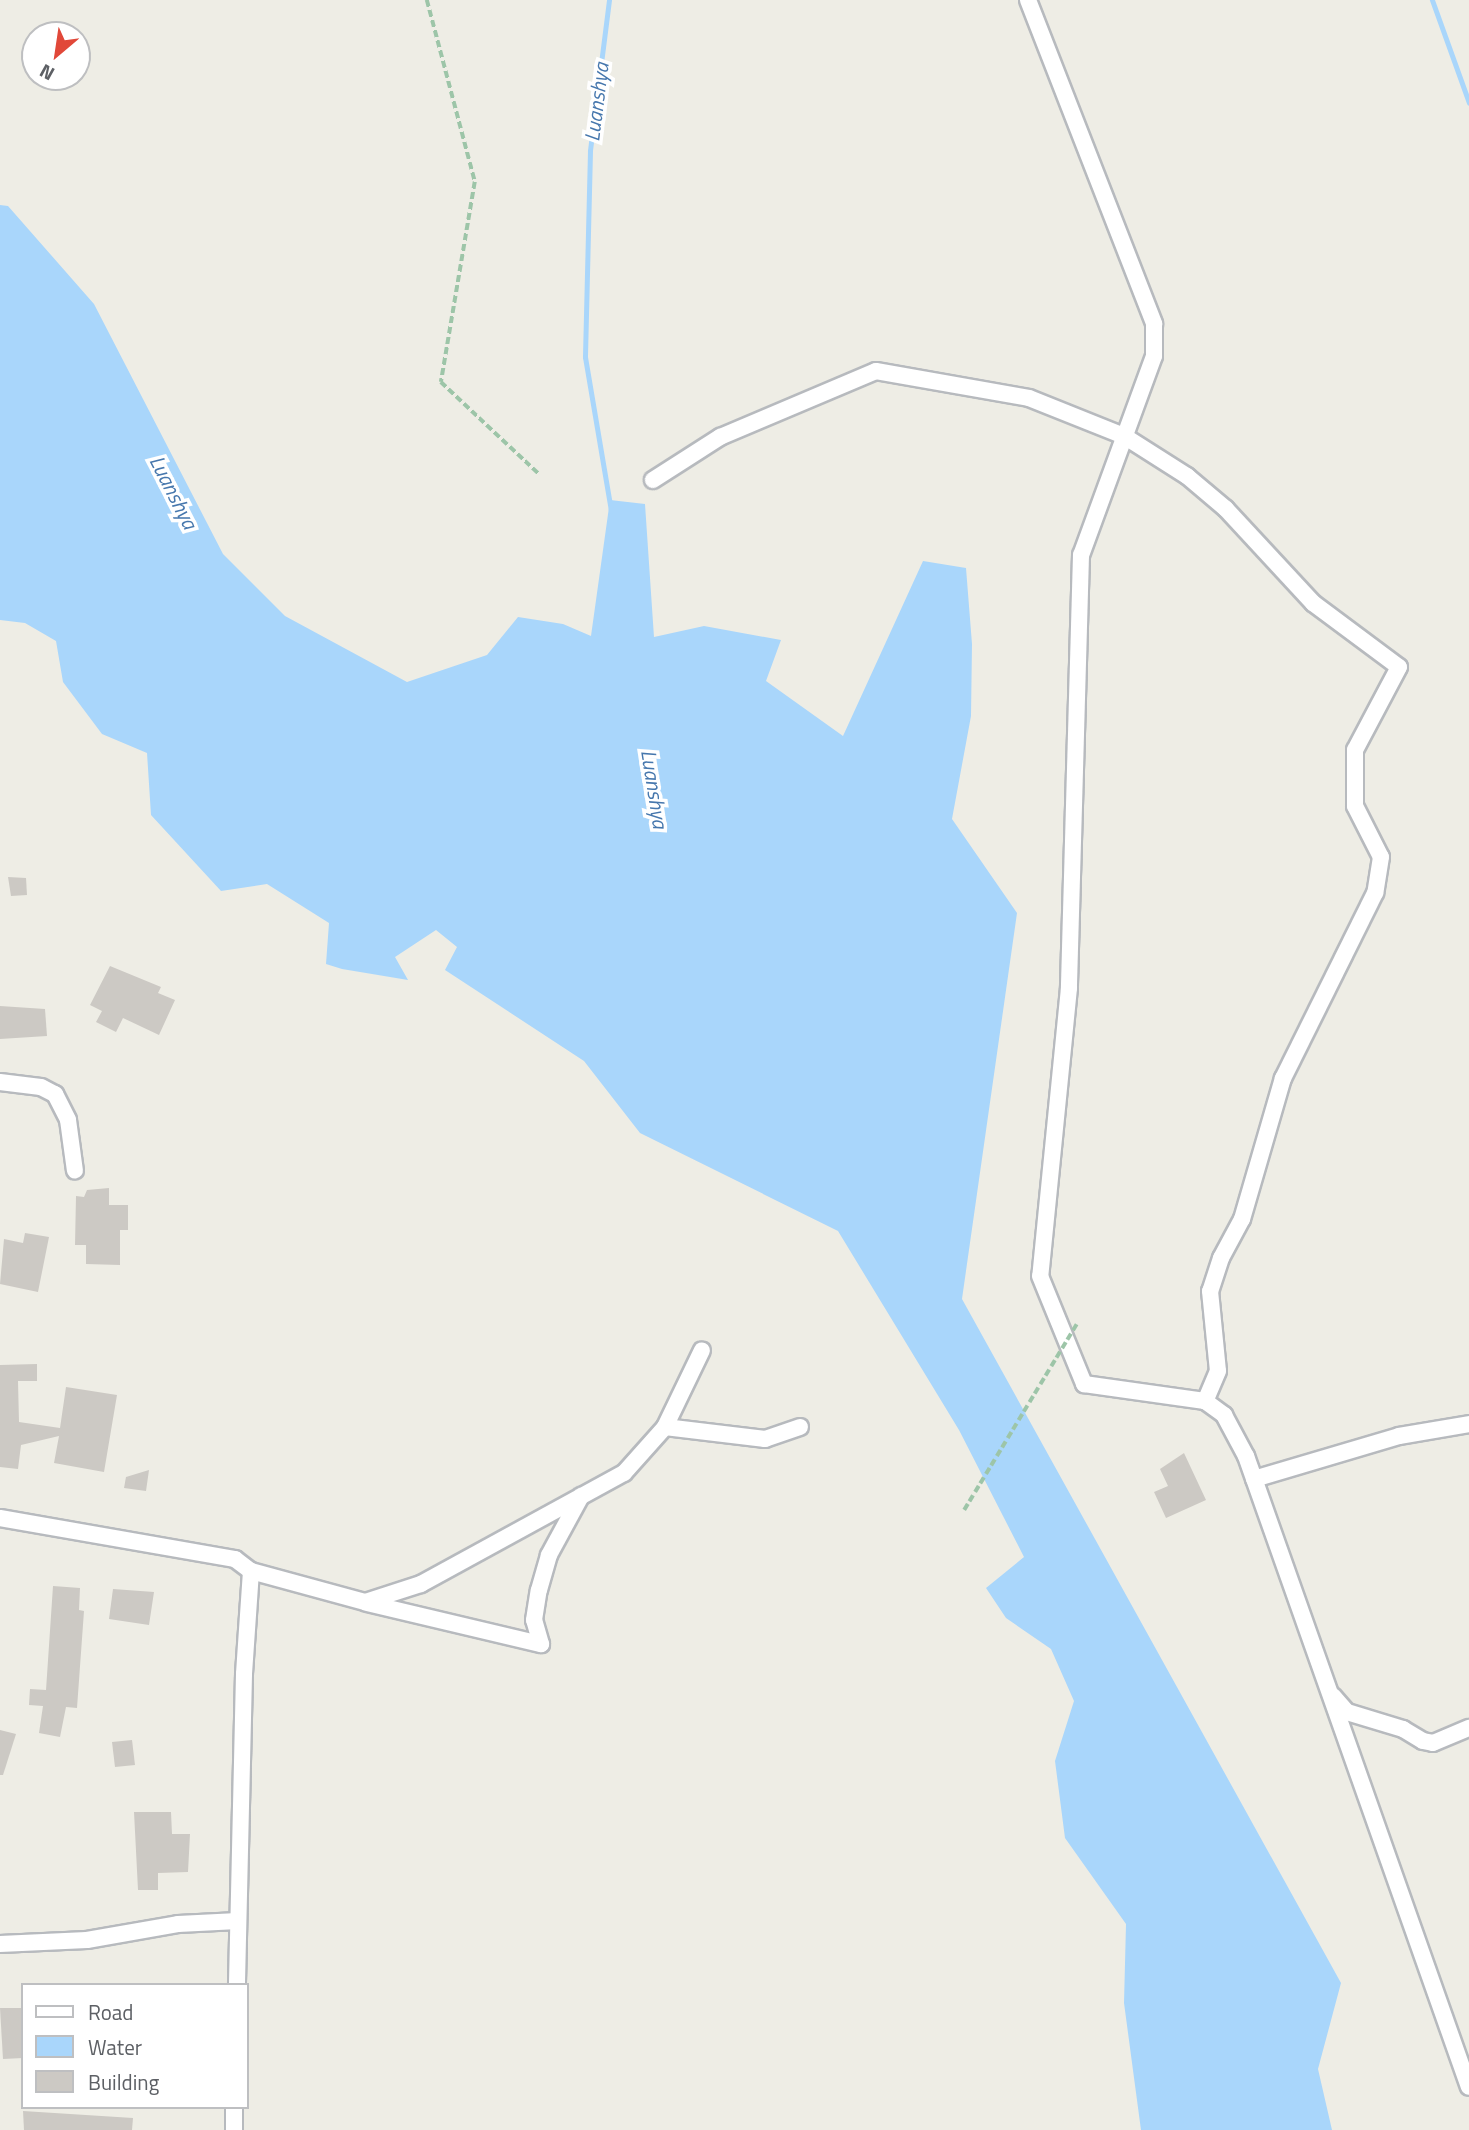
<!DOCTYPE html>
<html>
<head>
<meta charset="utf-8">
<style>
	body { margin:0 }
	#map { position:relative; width:1469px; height:2130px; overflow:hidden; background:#eeede5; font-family:"Titillium Web",sans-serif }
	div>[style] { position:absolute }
	.water>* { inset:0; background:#a9d6fb }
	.stream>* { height:5px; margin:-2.5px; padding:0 2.5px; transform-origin:2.5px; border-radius:2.5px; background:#a9d6fb }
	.building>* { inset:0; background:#ccc9c4 }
	.path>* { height:3.5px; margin-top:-1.75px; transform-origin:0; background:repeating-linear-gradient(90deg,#9dc5a8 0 7px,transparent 0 10.5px) }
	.roads { filter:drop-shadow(2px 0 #b7babe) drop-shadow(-2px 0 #b7babe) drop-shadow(0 2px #b7babe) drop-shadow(0 -2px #b7babe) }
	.minor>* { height:16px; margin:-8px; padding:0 8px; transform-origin:8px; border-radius:8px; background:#fff }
	.path-bridge>* { height:3.5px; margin-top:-1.75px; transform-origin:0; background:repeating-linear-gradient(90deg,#9dc5a8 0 7px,transparent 0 10.5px) }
	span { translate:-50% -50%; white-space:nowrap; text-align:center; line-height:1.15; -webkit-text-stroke:7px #fff; paint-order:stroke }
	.water-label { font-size:21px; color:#4677ad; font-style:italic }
	.legend { position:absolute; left:21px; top:1983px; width:228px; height:126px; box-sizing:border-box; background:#fff; border:2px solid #bebfc1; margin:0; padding:9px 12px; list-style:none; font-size:21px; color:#5d6065 }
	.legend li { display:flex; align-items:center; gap:14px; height:35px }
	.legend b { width:35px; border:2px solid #bebfc1 }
	.north { position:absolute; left:21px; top:21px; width:70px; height:70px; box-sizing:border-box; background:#fff; border:2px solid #bebfc1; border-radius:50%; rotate:209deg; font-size:19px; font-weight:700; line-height:28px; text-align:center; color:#5d6065 }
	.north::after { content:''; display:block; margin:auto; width:24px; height:32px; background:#e14839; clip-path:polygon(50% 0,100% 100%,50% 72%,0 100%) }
</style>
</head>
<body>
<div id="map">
	<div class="water">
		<div style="clip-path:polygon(0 205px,8px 206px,94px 304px,223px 554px,285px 616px,407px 682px,487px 655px,518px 617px,563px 624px,591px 636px,610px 500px,645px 504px,654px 637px,704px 626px,781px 640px,766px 681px,843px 736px,923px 561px,966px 568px,972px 644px,971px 716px,952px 819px,1017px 913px,962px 1299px,1341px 1983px,1318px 2069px,1332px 2130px,1141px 2130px,1124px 2003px,1126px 1924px,1065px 1838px,1055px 1761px,1074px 1701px,1051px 1649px,1006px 1618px,986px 1588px,1024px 1557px,959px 1430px,838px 1231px,640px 1133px,584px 1061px,445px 970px,457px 947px,436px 930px,395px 957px,408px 980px,342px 969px,326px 964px,329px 923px,267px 884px,221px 891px,151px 815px,147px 753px,102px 734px,63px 682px,56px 641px,25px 623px,0 620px)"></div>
	</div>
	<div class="stream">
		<div style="left:609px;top:0;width:152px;rotate:97.2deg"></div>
		<div style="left:590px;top:151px;width:206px;rotate:91.4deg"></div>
		<div style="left:585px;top:357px;width:156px;rotate:80.4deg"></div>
		<div style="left:1432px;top:0;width:109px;rotate:70.2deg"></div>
	</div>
	<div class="building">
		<div style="clip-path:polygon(8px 877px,26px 878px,27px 895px,11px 896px)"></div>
		<div style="clip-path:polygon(110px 966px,161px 987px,158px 993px,175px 1000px,159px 1035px,123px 1018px,116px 1032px,96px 1022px,102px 1011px,90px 1005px)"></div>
		<div style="clip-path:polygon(0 1006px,45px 1009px,47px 1036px,0 1039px)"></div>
		<div style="clip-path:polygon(109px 1188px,109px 1205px,128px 1205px,128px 1230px,120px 1230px,120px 1265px,86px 1264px,86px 1245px,75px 1245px,76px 1196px,84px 1197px,87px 1190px)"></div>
		<div style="clip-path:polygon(25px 1233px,49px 1237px,38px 1292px,0 1284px,4px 1239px,23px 1243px)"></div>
		<div style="clip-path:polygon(37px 1364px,37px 1381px,18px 1381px,19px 1422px,60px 1428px,66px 1387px,117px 1395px,104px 1472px,54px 1463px,59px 1436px,21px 1445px,18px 1469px,0 1467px,0 1365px)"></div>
		<div style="clip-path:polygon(1184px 1453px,1206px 1500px,1166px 1518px,1154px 1492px,1168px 1486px,1160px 1469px)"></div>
		<div style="clip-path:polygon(149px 1470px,146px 1491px,124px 1488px,126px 1477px)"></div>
		<div style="clip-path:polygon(53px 1586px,80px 1588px,79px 1610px,84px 1611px,77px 1708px,66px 1707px,60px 1737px,39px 1733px,43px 1706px,29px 1705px,30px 1689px,46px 1690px)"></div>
		<div style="clip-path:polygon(113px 1589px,154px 1592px,149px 1625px,109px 1619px)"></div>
		<div style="clip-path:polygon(0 1730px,16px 1734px,3px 1775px,0 1775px)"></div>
		<div style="clip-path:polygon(132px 1740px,135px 1765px,115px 1767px,112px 1742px)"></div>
		<div style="clip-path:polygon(134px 1812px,171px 1812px,172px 1834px,190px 1834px,188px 1872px,158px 1873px,158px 1890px,138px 1890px)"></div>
		<div style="clip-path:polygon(0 2008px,23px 2008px,23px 2058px,3px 2059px)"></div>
		<div style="clip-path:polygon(23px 2111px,133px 2118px,132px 2130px,24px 2130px)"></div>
	</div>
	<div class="path">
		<div style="left:427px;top:0;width:188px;rotate:75.2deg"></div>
		<div style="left:475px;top:182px;width:203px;rotate:99.6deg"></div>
		<div style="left:441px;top:382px;width:134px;rotate:43.2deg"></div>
	</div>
	<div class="roads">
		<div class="minor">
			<div style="left:1028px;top:0;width:348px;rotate:68.7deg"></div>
			<div style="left:1154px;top:324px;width:32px;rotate:90deg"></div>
			<div style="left:1154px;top:356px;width:212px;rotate:110.1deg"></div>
			<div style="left:1081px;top:555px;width:433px;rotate:91.6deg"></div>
			<div style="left:1069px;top:988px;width:289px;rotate:95.7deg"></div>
			<div style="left:1040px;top:1276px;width:117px;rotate:67.8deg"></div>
			<div style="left:1084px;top:1384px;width:122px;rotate:8deg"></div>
			<div style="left:1205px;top:1401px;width:24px;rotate:36deg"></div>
			<div style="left:1224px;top:1415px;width:47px;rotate:61.8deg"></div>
			<div style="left:1246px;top:1456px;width:669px;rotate:70.54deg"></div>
			<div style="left:653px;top:480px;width:80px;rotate:-32.7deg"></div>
			<div style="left:720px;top:437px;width:169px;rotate:-22.9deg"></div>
			<div style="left:876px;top:371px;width:155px;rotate:10deg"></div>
			<div style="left:1029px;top:398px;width:102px;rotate:21.8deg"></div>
			<div style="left:1124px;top:436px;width:75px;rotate:32.4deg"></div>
			<div style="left:1187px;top:476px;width:51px;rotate:40.2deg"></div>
			<div style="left:1226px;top:509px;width:128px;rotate:47.2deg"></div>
			<div style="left:1313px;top:603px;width:107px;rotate:36.7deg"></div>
			<div style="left:1399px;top:667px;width:94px;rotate:117.9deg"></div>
			<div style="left:1355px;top:750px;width:56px;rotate:90deg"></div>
			<div style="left:1355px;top:806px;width:57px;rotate:63deg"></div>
			<div style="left:1381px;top:857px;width:36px;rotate:99deg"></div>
			<div style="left:1375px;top:893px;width:207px;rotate:116.4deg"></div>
			<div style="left:1283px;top:1078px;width:147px;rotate:106.2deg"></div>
			<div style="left:1242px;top:1219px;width:44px;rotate:118.3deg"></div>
			<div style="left:1221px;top:1258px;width:35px;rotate:108deg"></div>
			<div style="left:1210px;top:1291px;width:80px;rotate:84.3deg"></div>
			<div style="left:1218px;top:1371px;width:33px;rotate:113deg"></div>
			<div style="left:0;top:1082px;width:41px;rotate:7deg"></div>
			<div style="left:41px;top:1087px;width:16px;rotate:27deg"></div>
			<div style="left:55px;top:1094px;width:29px;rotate:63deg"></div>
			<div style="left:68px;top:1120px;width:51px;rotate:82.2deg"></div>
			<div style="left:665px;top:1427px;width:101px;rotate:6.8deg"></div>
			<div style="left:765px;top:1439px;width:37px;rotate:-19deg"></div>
			<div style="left:1254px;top:1479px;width:151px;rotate:-16.5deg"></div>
			<div style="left:1399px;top:1436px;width:71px;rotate:-9.7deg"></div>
			<div style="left:0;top:1518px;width:239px;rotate:9.9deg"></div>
			<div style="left:235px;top:1559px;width:20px;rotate:37deg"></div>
			<div style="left:251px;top:1571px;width:103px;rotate:93.9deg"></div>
			<div style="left:244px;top:1674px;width:311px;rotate:91.3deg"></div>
			<div style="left:251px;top:1571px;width:118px;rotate:15.2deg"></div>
			<div style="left:365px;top:1602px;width:59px;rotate:-17.8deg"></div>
			<div style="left:421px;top:1584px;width:231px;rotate:-28.7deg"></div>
			<div style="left:624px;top:1473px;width:62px;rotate:-48.3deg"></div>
			<div style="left:665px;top:1427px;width:85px;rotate:-64.3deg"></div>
			<div style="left:367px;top:1603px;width:179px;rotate:13.3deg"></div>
			<div style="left:541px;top:1644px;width:25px;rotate:-106deg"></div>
			<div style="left:534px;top:1620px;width:30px;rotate:-81deg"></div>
			<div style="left:539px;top:1590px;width:36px;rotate:-74deg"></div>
			<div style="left:549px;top:1555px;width:67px;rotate:-61.5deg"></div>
			<div style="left:1333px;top:1696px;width:21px;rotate:49deg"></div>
			<div style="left:1347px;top:1712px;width:59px;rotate:16.9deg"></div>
			<div style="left:1403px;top:1729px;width:23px;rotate:31deg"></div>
			<div style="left:1423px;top:1741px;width:10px;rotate:11deg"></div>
			<div style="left:1433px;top:1743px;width:39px;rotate:-23deg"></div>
			<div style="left:0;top:1944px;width:87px;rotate:-2.6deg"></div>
			<div style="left:87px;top:1940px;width:92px;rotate:-10deg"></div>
			<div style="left:178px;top:1924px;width:60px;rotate:-2.9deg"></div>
			<div style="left:234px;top:2130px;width:23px;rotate:-90deg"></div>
		</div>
	</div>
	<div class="path-bridge">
		<div style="left:964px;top:1510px;width:220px;rotate:-58.8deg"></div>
	</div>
	<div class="water-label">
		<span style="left:596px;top:102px;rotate:-83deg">Luanshya</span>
		<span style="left:174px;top:492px;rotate:63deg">Luanshya</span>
		<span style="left:655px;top:789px;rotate:81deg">Luanshya</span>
	</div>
	<ul class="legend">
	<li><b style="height:9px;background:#fff"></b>Road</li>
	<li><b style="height:19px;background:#a9d6fb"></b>Water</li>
	<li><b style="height:19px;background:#ccc9c4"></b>Building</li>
	</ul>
	<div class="north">N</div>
</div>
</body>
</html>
